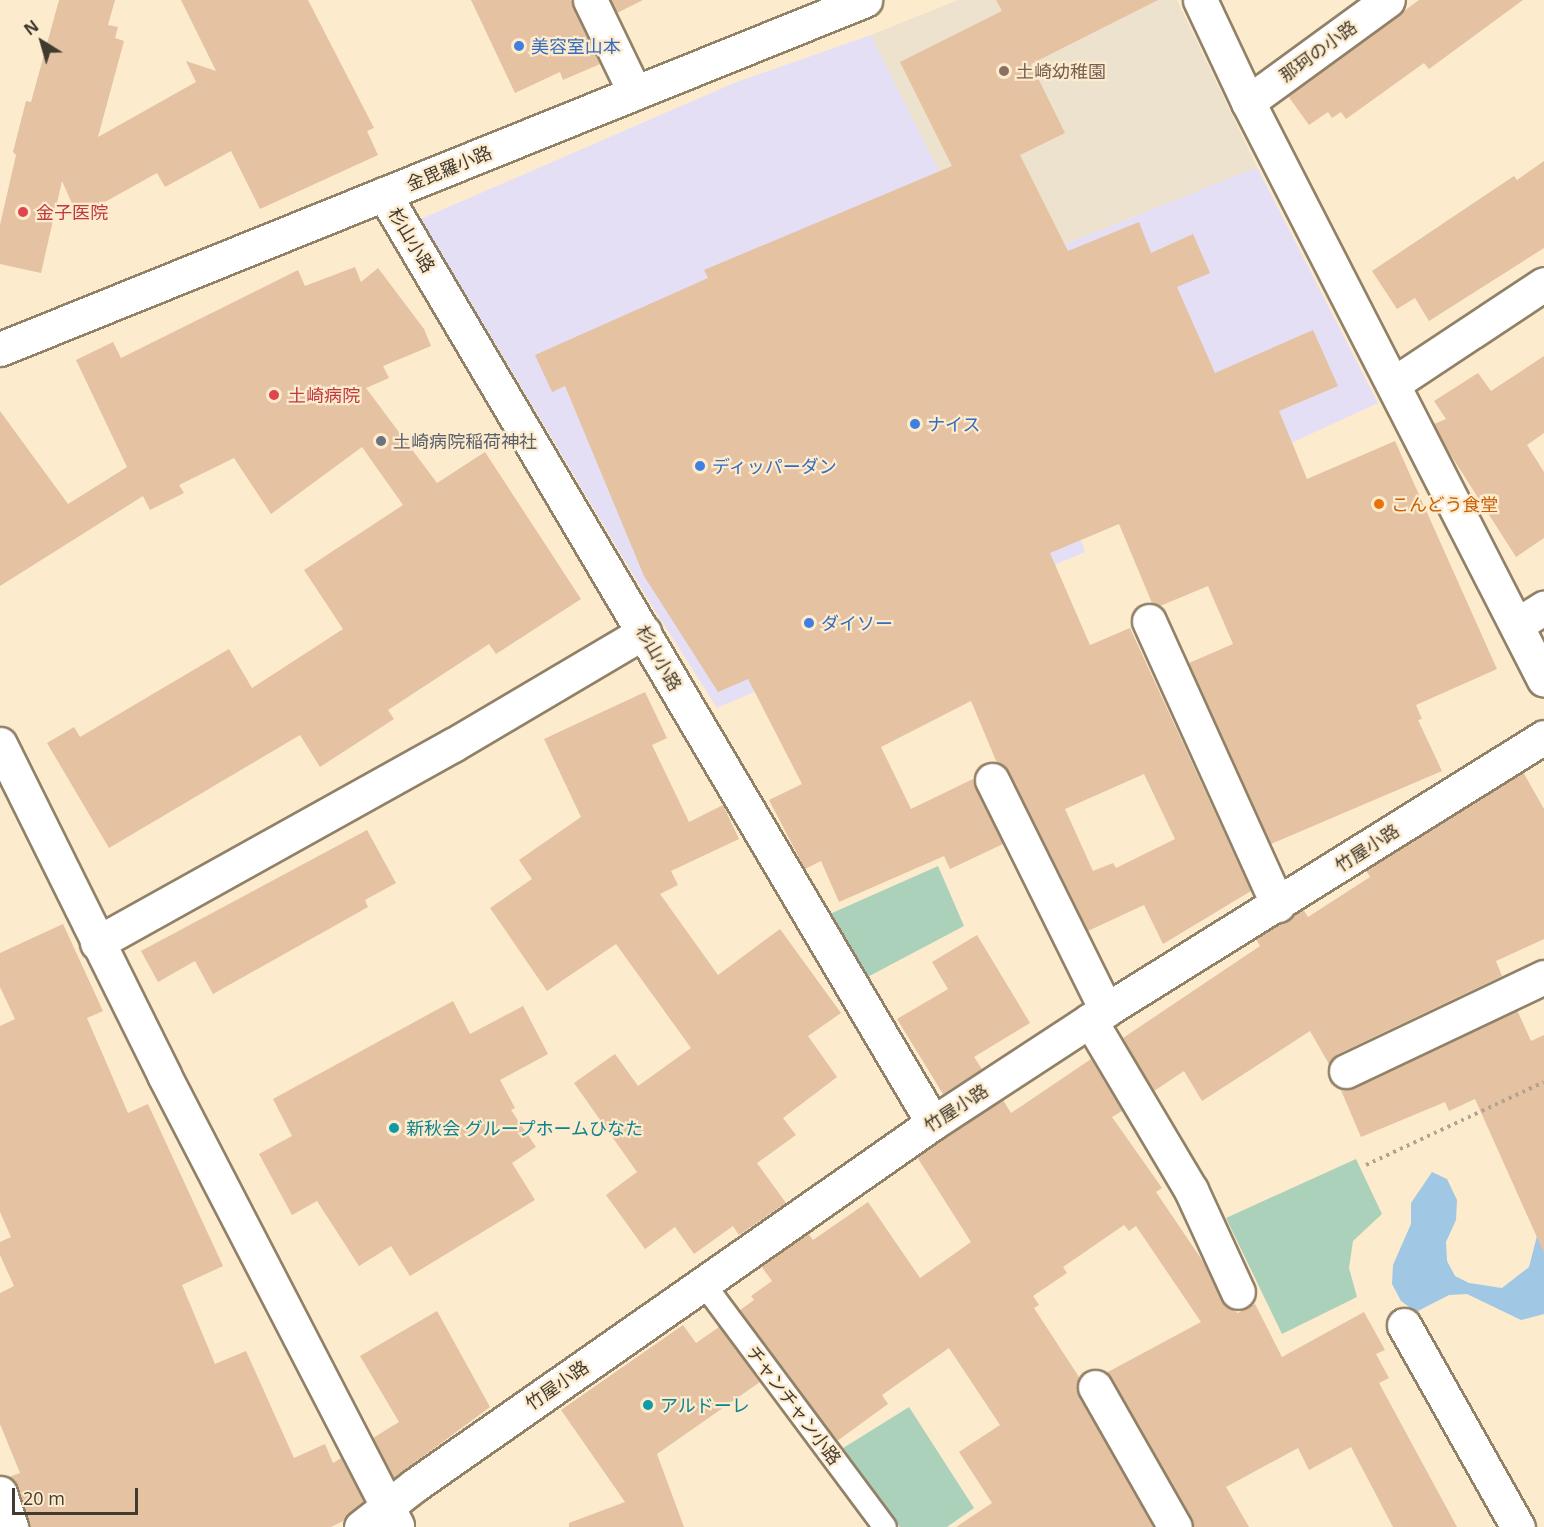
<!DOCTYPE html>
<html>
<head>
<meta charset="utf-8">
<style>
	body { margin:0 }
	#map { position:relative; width:1544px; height:1527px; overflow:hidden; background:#fdebce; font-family:"Open Sans","Noto Sans JP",sans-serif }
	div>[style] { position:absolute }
	.commercial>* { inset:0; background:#e5dff5 }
	.education>* { inset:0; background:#ede2cd }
	.green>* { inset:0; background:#acd1ba }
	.water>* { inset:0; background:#a0c7e4 }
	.building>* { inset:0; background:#e4c2a2 }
	.path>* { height:4px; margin-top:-2px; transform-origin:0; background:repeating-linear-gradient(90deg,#b1a38e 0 3px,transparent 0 7.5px) }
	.roads { filter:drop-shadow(2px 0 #918167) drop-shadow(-2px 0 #918167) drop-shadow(0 2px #918167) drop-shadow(0 -2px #918167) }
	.lane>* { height:22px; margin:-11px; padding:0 11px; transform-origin:11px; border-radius:11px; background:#fff }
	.street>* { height:33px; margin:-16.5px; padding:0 16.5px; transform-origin:16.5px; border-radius:16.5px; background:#fff }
	.dots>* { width:16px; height:16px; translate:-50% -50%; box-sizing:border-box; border:3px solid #fdebce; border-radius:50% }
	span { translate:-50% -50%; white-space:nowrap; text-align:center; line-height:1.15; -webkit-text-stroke:4.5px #fdebce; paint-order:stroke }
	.shop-label { font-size:18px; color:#366cbe }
	.left { translate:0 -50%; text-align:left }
	.street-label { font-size:18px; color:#413a2f }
	.education-label { font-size:18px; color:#785e54 }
	.health-label { font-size:18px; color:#be3a42 }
	.worship-label { font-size:18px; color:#5b616d }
	.food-label { font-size:18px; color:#c56008 }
	.culture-label { font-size:18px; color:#0d838f }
	.north { position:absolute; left:12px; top:12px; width:60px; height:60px; -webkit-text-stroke:4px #fdebce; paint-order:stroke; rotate:323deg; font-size:16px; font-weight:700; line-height:24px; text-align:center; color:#413a2f }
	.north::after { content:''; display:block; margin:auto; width:21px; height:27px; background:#413a2f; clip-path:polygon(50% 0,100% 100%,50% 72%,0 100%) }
	.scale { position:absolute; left:12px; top:1488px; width:126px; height:27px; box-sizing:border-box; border:3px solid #413a2f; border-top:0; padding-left:8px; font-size:18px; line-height:21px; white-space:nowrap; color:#413a2f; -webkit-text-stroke:4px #fdebce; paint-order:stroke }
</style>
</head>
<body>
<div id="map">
	<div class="commercial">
		<div style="clip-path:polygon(871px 35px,991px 274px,1257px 167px,1378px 403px,1081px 540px,1085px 552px,717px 708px,649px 601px,421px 219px,734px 83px)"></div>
	</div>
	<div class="education">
		<div style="clip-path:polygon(958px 0,1177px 0,1257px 167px,991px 274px,871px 35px)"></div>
	</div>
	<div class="green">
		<div style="clip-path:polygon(938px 866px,964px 926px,860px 981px,823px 917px)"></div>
		<div style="clip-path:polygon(1356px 1159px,1382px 1214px,1353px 1241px,1349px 1268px,1357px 1297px,1282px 1334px,1226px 1218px)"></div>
		<div style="clip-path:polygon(909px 1407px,974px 1508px,947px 1527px,900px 1527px,840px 1450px)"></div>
	</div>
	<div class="water">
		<div style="clip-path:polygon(1432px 1172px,1447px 1179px,1457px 1200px,1456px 1220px,1446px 1242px,1447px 1261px,1455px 1276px,1469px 1283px,1502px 1288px,1529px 1267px,1537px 1236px,1544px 1231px,1544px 1314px,1521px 1320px,1467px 1294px,1449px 1295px,1416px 1312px,1401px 1301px,1392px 1284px,1393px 1265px,1411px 1224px,1411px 1203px)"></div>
	</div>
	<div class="building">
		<div style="clip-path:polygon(59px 0,115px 0,108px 25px,118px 27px,115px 38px,124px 41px,98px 137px,196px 82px,186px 61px,216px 71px,181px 0,308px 0,374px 128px,367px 131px,378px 155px,260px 209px,231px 151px,165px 187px,157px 173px,78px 217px,62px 181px,41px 273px,0 264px,0 225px,16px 155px,13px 152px,26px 101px,31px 102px)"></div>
		<div style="clip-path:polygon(471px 0,571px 0,600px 64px,563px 80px,560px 72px,515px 93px)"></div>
		<div style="clip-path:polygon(611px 0,643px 0,617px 13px)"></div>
		<div style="clip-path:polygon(evenodd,996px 0,1158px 0,1031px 64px,1065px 133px,1020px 155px,1068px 251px,1139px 222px,1151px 253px,1193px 234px,1210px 273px,1177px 287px,1215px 373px,1313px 330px,1338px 386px,1279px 411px,1307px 479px,1395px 441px,1497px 669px,1416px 705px,1422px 719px,1418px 720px,1442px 771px,1271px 844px,1189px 663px,1233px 644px,1208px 586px,1160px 606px,1152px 603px,1119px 524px,1050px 553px,1090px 645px,1130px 628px,1251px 891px,1163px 944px,1144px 905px,1088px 931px,1009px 772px,997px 763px,971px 701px,881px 747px,911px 809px,973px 779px,1003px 844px,950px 869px,944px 856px,839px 902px,821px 861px,805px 869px,769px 800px,802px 784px,748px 679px,718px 692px,644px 576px,565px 386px,552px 392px,535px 355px,708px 278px,704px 270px,952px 166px,900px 62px,1002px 11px,996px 0,1144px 774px,1175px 839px,1116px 868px,1113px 863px,1093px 871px,1065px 809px,1144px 774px)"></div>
		<div style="clip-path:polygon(1419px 0,1523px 0,1429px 69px,1424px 63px,1346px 119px,1341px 112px,1332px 118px,1328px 112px,1309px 125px,1288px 96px)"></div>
		<div style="clip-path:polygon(1544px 161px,1544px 248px,1429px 321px,1415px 298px,1397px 309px,1372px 271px,1514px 176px,1517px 180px)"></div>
		<div style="clip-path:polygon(355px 267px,361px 282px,378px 268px,424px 329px,431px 346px,383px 366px,389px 378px,366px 388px,437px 483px,485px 452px,581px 599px,496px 654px,489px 644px,388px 710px,394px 719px,320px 767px,300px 735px,109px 848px,47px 743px,74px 727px,80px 737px,229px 649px,252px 688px,343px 629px,304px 570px,403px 505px,362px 447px,271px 514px,234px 458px,179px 485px,184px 493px,150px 510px,143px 496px,0 586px,0 411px,68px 504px,127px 467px,76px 360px,113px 342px,121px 358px,298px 270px,305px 286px)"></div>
		<div style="clip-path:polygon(1544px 356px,1544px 433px,1527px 445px,1544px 472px,1544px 538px,1516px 557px,1445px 446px,1434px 424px,1446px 419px,1434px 401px,1478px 373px,1491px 391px)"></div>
		<div style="clip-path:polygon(645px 692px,667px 738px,652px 745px,689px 822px,723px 805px,739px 839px,671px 871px,678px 885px,660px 894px,718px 975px,780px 929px,841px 1013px,808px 1036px,837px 1077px,783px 1118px,796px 1135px,757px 1163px,786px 1203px,739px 1235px,733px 1226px,694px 1254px,675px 1227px,645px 1249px,606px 1195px,637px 1172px,574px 1083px,615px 1054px,638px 1086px,691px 1048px,616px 944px,547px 991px,490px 908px,532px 879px,519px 860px,581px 817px,544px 739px)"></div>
		<div style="clip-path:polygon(1523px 772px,1544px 809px,1544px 939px,1496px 961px,1502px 976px,1338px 1054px,1329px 1064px,1310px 1031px,1202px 1101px,1184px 1071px,1154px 1091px,1123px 1038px,1260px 946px,1256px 939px,1303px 909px,1308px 917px,1370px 877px,1366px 870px)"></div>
		<div style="clip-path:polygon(367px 830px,396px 883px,365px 900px,368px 907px,213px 994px,195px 961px,158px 982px,141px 951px)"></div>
		<div style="clip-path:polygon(63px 924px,103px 1011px,87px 1018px,128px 1113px,148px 1104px,223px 1266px,182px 1285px,215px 1364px,246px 1351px,294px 1458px,325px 1444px,333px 1463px,341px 1458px,364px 1501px,343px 1521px,331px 1527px,29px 1527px,18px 1487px,9px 1477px,20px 1473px,0 1424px,0 1293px,14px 1286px,0 1255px,0 1242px,11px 1237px,0 1212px,0 1026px,15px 1019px,0 987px,0 953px)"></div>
		<div style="clip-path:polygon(977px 935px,1030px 1023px,974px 1057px,982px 1069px,943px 1094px,897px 1019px,948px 989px,932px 962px)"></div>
		<div style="clip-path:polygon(453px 1001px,470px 1034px,523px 1006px,548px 1054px,500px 1080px,515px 1108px,511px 1110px,536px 1147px,512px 1163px,535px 1200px,410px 1276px,391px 1246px,359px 1266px,317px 1201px,292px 1215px,259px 1154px,292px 1136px,273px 1099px)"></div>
		<div style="clip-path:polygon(1517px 1010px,1531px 1041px,1544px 1035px,1544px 1253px,1475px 1099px,1449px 1111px,1445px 1102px,1361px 1137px,1340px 1088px,1354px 1088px)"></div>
		<div style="clip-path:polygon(1091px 1059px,1122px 1111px,1112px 1117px,1162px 1188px,1156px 1192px,1204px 1263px,1227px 1307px,1238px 1313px,1255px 1304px,1282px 1357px,1364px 1312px,1385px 1350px,1376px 1354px,1389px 1378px,1379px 1383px,1457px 1527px,1393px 1527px,1351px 1447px,1309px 1470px,1298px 1448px,1226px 1487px,1249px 1527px,1194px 1527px,1106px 1373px,1201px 1322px,1136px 1226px,1129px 1231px,1124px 1225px,1063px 1267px,1067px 1273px,1033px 1296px,1039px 1305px,1034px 1308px,1079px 1377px,1079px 1396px,1153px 1527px,956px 1527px,992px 1503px,959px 1452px,1000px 1425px,949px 1348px,882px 1395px,888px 1404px,837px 1441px,740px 1310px,754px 1300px,751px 1296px,772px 1281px,761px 1266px,808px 1233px,813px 1240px,868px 1202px,920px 1278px,971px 1242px,917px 1157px,1003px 1100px,1011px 1113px)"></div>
		<div style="clip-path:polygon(437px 1311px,490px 1407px,394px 1478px,373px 1438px,399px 1422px,360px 1356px)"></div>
		<div style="clip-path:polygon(683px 1325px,696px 1343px,719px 1327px,760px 1382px,657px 1454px,684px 1527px,569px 1527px,569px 1523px,625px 1502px,561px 1410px)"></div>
	</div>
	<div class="path">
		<div style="left:1366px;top:1165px;width:196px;rotate:-25deg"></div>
	</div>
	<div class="roads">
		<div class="lane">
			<div style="left:703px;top:1283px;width:304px;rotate:53.3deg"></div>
		</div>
		<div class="street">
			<div style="left:590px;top:0;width:103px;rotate:64.2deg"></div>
			<div style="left:1200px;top:0;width:113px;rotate:64.8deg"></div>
			<div style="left:1248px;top:102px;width:649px;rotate:62.88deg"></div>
			<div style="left:1248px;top:102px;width:173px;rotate:-36.1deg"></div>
			<div style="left:384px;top:194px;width:1079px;rotate:59.42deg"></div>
			<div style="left:0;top:349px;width:933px;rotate:-21.97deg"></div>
			<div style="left:1393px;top:384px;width:181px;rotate:-33.5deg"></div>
			<div style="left:1149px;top:621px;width:312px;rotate:65.6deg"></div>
			<div style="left:1518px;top:624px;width:31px;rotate:-32deg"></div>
			<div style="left:0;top:744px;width:369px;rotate:63.6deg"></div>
			<div style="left:164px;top:1075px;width:507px;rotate:62.63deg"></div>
			<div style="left:992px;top:780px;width:257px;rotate:63.6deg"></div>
			<div style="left:97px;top:943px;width:407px;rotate:-29.1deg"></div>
			<div style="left:453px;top:745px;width:222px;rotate:-30.6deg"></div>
			<div style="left:1090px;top:1020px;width:198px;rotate:59.3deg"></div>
			<div style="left:1191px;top:1190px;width:112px;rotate:65.3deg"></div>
			<div style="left:1346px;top:1071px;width:219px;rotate:-25.4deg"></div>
			<div style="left:1404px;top:1325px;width:232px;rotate:60.6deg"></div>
			<div style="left:1095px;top:1387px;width:161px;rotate:60.3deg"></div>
			<div style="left:0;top:1493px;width:36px;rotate:72deg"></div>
			<div style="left:361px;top:1527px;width:68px;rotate:-37.9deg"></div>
			<div style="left:415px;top:1485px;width:632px;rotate:-34.95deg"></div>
			<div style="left:933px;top:1123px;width:207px;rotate:-33.2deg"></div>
			<div style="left:1106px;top:1010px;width:516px;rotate:-31.93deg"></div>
		</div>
	</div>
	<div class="dots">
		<div style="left:519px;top:46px;background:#3f7fe0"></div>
		<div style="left:1004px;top:71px;background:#8d6e63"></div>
		<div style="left:23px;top:212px;background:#e0444e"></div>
		<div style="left:274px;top:395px;background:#e0444e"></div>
		<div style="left:915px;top:424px;background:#3f7fe0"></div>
		<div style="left:381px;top:441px;background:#6b7280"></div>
		<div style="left:700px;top:466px;background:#3f7fe0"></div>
		<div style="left:1379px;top:504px;background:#e8710a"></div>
		<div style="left:809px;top:623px;background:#3f7fe0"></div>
		<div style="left:394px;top:1128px;background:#0f9aa8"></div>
		<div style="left:648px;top:1405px;background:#0f9aa8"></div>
	</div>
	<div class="shop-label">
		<span class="left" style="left:531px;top:46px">美容室山本</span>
		<span class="left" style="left:927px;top:424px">ナイス</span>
		<span class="left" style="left:712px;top:466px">ディッパーダン</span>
		<span class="left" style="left:821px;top:623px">ダイソー</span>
	</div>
	<div class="street-label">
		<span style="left:1318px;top:51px;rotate:-36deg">那珂の小路</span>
		<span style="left:449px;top:168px;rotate:-22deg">金毘羅小路</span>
		<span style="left:412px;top:240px;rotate:59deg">杉山小路</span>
		<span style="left:659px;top:658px;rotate:60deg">杉山小路</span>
		<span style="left:1367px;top:848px;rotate:-33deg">竹屋小路</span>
		<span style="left:956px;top:1108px;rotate:-33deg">竹屋小路</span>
		<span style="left:557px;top:1385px;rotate:-35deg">竹屋小路</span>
		<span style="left:794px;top:1405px;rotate:53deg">チャンチャン小路</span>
	</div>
	<div class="education-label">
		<span class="left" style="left:1016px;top:71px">土崎幼稚園</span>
	</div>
	<div class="health-label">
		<span class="left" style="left:36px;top:212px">金子医院</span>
		<span class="left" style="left:288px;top:395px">土崎病院</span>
	</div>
	<div class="worship-label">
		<span class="left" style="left:393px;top:441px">土崎病院稲荷神社</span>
	</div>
	<div class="food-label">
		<span class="left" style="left:1391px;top:504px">こんどう食堂</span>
	</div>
	<div class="culture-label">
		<span class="left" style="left:406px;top:1128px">新秋会 グループホームひなた</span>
		<span class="left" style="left:660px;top:1405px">アルドーレ</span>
	</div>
	<div class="north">N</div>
	<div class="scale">20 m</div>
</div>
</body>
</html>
